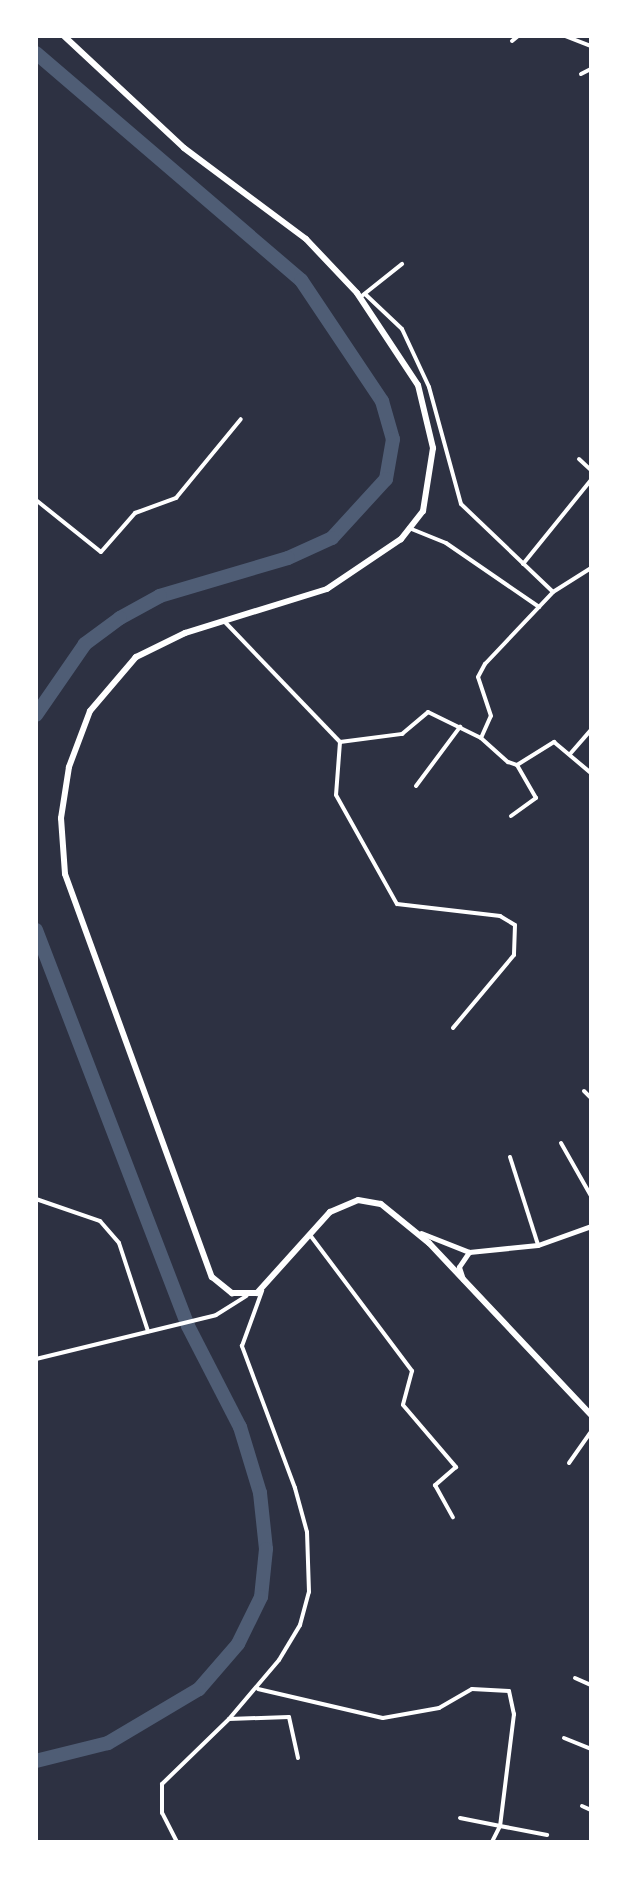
<!DOCTYPE html>
<html>
<head>
<meta charset="utf-8">
<style>
	body { margin:0 }
	#map { position:relative; width:627px; height:1878px; overflow:hidden; background:#2d3142; font-family:Roboto,sans-serif }
	div>[style] { position:absolute }
	.river>* { height:14px; margin:-7px; padding:0 7px; transform-origin:7px; border-radius:7px; background:#4f5d75 }
	.minor>* { height:4px; margin:-2px; padding:0 2px; transform-origin:2px; border-radius:2px; background:#fff }
	.secondary>* { height:5px; margin:-2.5px; padding:0 2.5px; transform-origin:2.5px; border-radius:2.5px; background:#fff }
	.primary>* { height:6px; margin:-3px; padding:0 3px; transform-origin:3px; border-radius:3px; background:#fff }
	span { translate:-50% -50%; white-space:nowrap; text-align:center; line-height:1.15; -webkit-text-stroke:7px #fff; paint-order:stroke }
	.frame { position:absolute; inset:0; border:38px solid #fff; pointer-events:none }
</style>
</head>
<body>
<div id="map">
	<div class="river">
		<div style="left:36px;top:53px;width:349px;rotate:40.6deg"></div>
		<div style="left:301px;top:280px;width:146px;rotate:56.2deg"></div>
		<div style="left:382px;top:401px;width:40px;rotate:74deg"></div>
		<div style="left:393px;top:439px;width:41px;rotate:99.9deg"></div>
		<div style="left:386px;top:479px;width:80px;rotate:132.5deg"></div>
		<div style="left:332px;top:538px;width:48px;rotate:155.6deg"></div>
		<div style="left:288px;top:558px;width:134px;rotate:163.5deg"></div>
		<div style="left:160px;top:596px;width:46px;rotate:151.2deg"></div>
		<div style="left:120px;top:618px;width:44px;rotate:143.4deg"></div>
		<div style="left:85px;top:644px;width:86px;rotate:124.6deg"></div>
		<div style="left:36px;top:930px;width:424px;rotate:69deg"></div>
		<div style="left:188px;top:1326px;width:114px;rotate:62.8deg"></div>
		<div style="left:240px;top:1427px;width:69px;rotate:73.1deg"></div>
		<div style="left:260px;top:1493px;width:56px;rotate:83.9deg"></div>
		<div style="left:266px;top:1549px;width:48px;rotate:95.9deg"></div>
		<div style="left:261px;top:1597px;width:52px;rotate:116.1deg"></div>
		<div style="left:238px;top:1644px;width:60px;rotate:130.9deg"></div>
		<div style="left:199px;top:1689px;width:106px;rotate:149.3deg"></div>
		<div style="left:108px;top:1743px;width:74px;rotate:166deg"></div>
	</div>
	<div class="minor">
		<div style="left:565px;top:36px;width:28px;rotate:21deg"></div>
		<div style="left:512px;top:41px;width:8px;rotate:-40deg"></div>
		<div style="left:581px;top:74px;width:11px;rotate:-27deg"></div>
		<div style="left:365px;top:294px;width:51px;rotate:43.4deg"></div>
		<div style="left:402px;top:329px;width:64px;rotate:65deg"></div>
		<div style="left:429px;top:387px;width:121px;rotate:74.7deg"></div>
		<div style="left:461px;top:504px;width:127px;rotate:43.7deg"></div>
		<div style="left:363px;top:295px;width:50px;rotate:-38.5deg"></div>
		<div style="left:579px;top:459px;width:16px;rotate:43deg"></div>
		<div style="left:36px;top:500px;width:83px;rotate:38.7deg"></div>
		<div style="left:101px;top:552px;width:52px;rotate:-48.9deg"></div>
		<div style="left:135px;top:513px;width:44px;rotate:-20.1deg"></div>
		<div style="left:176px;top:498px;width:102px;rotate:-50.6deg"></div>
		<div style="left:409px;top:528px;width:40px;rotate:22deg"></div>
		<div style="left:446px;top:543px;width:113px;rotate:34.5deg"></div>
		<div style="left:523px;top:564px;width:108px;rotate:-51deg"></div>
		<div style="left:224px;top:621px;width:168px;rotate:46.2deg"></div>
		<div style="left:340px;top:742px;width:53px;rotate:94.3deg"></div>
		<div style="left:336px;top:795px;width:125px;rotate:60.8deg"></div>
		<div style="left:397px;top:904px;width:104px;rotate:6.6deg"></div>
		<div style="left:500px;top:916px;width:17px;rotate:31deg"></div>
		<div style="left:515px;top:925px;width:30px;rotate:92deg"></div>
		<div style="left:514px;top:955px;width:95px;rotate:129.9deg"></div>
		<div style="left:481px;top:738px;width:24px;rotate:-66deg"></div>
		<div style="left:491px;top:716px;width:41px;rotate:-108.4deg"></div>
		<div style="left:478px;top:677px;width:15px;rotate:-62deg"></div>
		<div style="left:485px;top:664px;width:99px;rotate:-46.6deg"></div>
		<div style="left:553px;top:592px;width:45px;rotate:-32.3deg"></div>
		<div style="left:340px;top:742px;width:63px;rotate:-7.4deg"></div>
		<div style="left:402px;top:734px;width:34px;rotate:-40deg"></div>
		<div style="left:428px;top:712px;width:59px;rotate:26.1deg"></div>
		<div style="left:481px;top:738px;width:36px;rotate:42deg"></div>
		<div style="left:508px;top:762px;width:9px;rotate:18deg"></div>
		<div style="left:517px;top:765px;width:44px;rotate:-31.9deg"></div>
		<div style="left:554px;top:742px;width:48px;rotate:40deg"></div>
		<div style="left:570px;top:754px;width:32px;rotate:-49deg"></div>
		<div style="left:416px;top:786px;width:74px;rotate:-53.3deg"></div>
		<div style="left:511px;top:816px;width:31px;rotate:-36deg"></div>
		<div style="left:536px;top:798px;width:38px;rotate:-120deg"></div>
		<div style="left:584px;top:1091px;width:10px;rotate:45deg"></div>
		<div style="left:561px;top:1143px;width:61px;rotate:60.5deg"></div>
		<div style="left:510px;top:1157px;width:92px;rotate:72.3deg"></div>
		<div style="left:36px;top:1199px;width:68px;rotate:19deg"></div>
		<div style="left:100px;top:1221px;width:29px;rotate:49deg"></div>
		<div style="left:119px;top:1243px;width:93px;rotate:71.8deg"></div>
		<div style="left:310px;top:1235px;width:170px;rotate:53.1deg"></div>
		<div style="left:412px;top:1371px;width:35px;rotate:105deg"></div>
		<div style="left:403px;top:1405px;width:82px;rotate:49.5deg"></div>
		<div style="left:456px;top:1467px;width:28px;rotate:139deg"></div>
		<div style="left:435px;top:1485px;width:37px;rotate:61deg"></div>
		<div style="left:36px;top:1359px;width:185px;rotate:-13.7deg"></div>
		<div style="left:216px;top:1315px;width:36px;rotate:-32deg"></div>
		<div style="left:569px;top:1463px;width:39px;rotate:-55deg"></div>
		<div style="left:575px;top:1678px;width:17px;rotate:24deg"></div>
		<div style="left:258px;top:1689px;width:128px;rotate:13.1deg"></div>
		<div style="left:383px;top:1718px;width:57px;rotate:-10.1deg"></div>
		<div style="left:439px;top:1708px;width:38px;rotate:-30deg"></div>
		<div style="left:472px;top:1689px;width:37px;rotate:3deg"></div>
		<div style="left:509px;top:1691px;width:24px;rotate:78deg"></div>
		<div style="left:514px;top:1714px;width:113px;rotate:97.1deg"></div>
		<div style="left:500px;top:1826px;width:48px;rotate:10.8deg"></div>
		<div style="left:229px;top:1719px;width:77px;rotate:-49.7deg"></div>
		<div style="left:279px;top:1660px;width:41px;rotate:-59deg"></div>
		<div style="left:300px;top:1625px;width:34px;rotate:-75deg"></div>
		<div style="left:309px;top:1592px;width:60px;rotate:-91.9deg"></div>
		<div style="left:307px;top:1532px;width:46px;rotate:-105.3deg"></div>
		<div style="left:295px;top:1488px;width:152px;rotate:-110.5deg"></div>
		<div style="left:242px;top:1346px;width:59px;rotate:-70deg"></div>
		<div style="left:564px;top:1738px;width:29px;rotate:22deg"></div>
		<div style="left:582px;top:1806px;width:10px;rotate:24deg"></div>
		<div style="left:460px;top:1818px;width:41px;rotate:11.3deg"></div>
		<div style="left:500px;top:1826px;width:18px;rotate:117deg"></div>
		<div style="left:177px;top:1842px;width:33px;rotate:-117deg"></div>
		<div style="left:162px;top:1813px;width:29px;rotate:-90deg"></div>
		<div style="left:162px;top:1784px;width:93px;rotate:-44.1deg"></div>
		<div style="left:229px;top:1719px;width:60px;rotate:-1.9deg"></div>
		<div style="left:289px;top:1717px;width:42px;rotate:77.6deg"></div>
	</div>
	<div class="secondary">
		<div style="left:421px;top:1233px;width:52px;rotate:21.6deg"></div>
		<div style="left:469px;top:1252px;width:18px;rotate:124deg"></div>
		<div style="left:459px;top:1267px;width:13px;rotate:72deg"></div>
		<div style="left:469px;top:1252px;width:69px;rotate:-5.8deg"></div>
		<div style="left:538px;top:1245px;width:56px;rotate:-19.7deg"></div>
	</div>
	<div class="primary">
		<div style="left:64px;top:36px;width:164px;rotate:43deg"></div>
		<div style="left:184px;top:148px;width:152px;rotate:36.7deg"></div>
		<div style="left:306px;top:239px;width:74px;rotate:46.6deg"></div>
		<div style="left:357px;top:293px;width:110px;rotate:56.5deg"></div>
		<div style="left:418px;top:385px;width:65px;rotate:76.6deg"></div>
		<div style="left:433px;top:448px;width:64px;rotate:99deg"></div>
		<div style="left:423px;top:511px;width:36px;rotate:128deg"></div>
		<div style="left:401px;top:539px;width:89px;rotate:146deg"></div>
		<div style="left:327px;top:589px;width:149px;rotate:162.8deg"></div>
		<div style="left:185px;top:633px;width:55px;rotate:153.9deg"></div>
		<div style="left:136px;top:657px;width:71px;rotate:130.4deg"></div>
		<div style="left:90px;top:711px;width:60px;rotate:110.6deg"></div>
		<div style="left:69px;top:767px;width:52px;rotate:98.9deg"></div>
		<div style="left:61px;top:818px;width:56px;rotate:85.9deg"></div>
		<div style="left:65px;top:874px;width:429px;rotate:70deg"></div>
		<div style="left:212px;top:1277px;width:26px;rotate:39deg"></div>
		<div style="left:232px;top:1293px;width:25px"></div>
		<div style="left:257px;top:1293px;width:109px;rotate:-48deg"></div>
		<div style="left:330px;top:1212px;width:30px;rotate:-23deg"></div>
		<div style="left:358px;top:1200px;width:23px;rotate:10deg"></div>
		<div style="left:381px;top:1204px;width:62px;rotate:39.1deg"></div>
		<div style="left:429px;top:1243px;width:236px;rotate:46.7deg"></div>
	</div>
	<div class="frame"></div>
</div>
</body>
</html>
